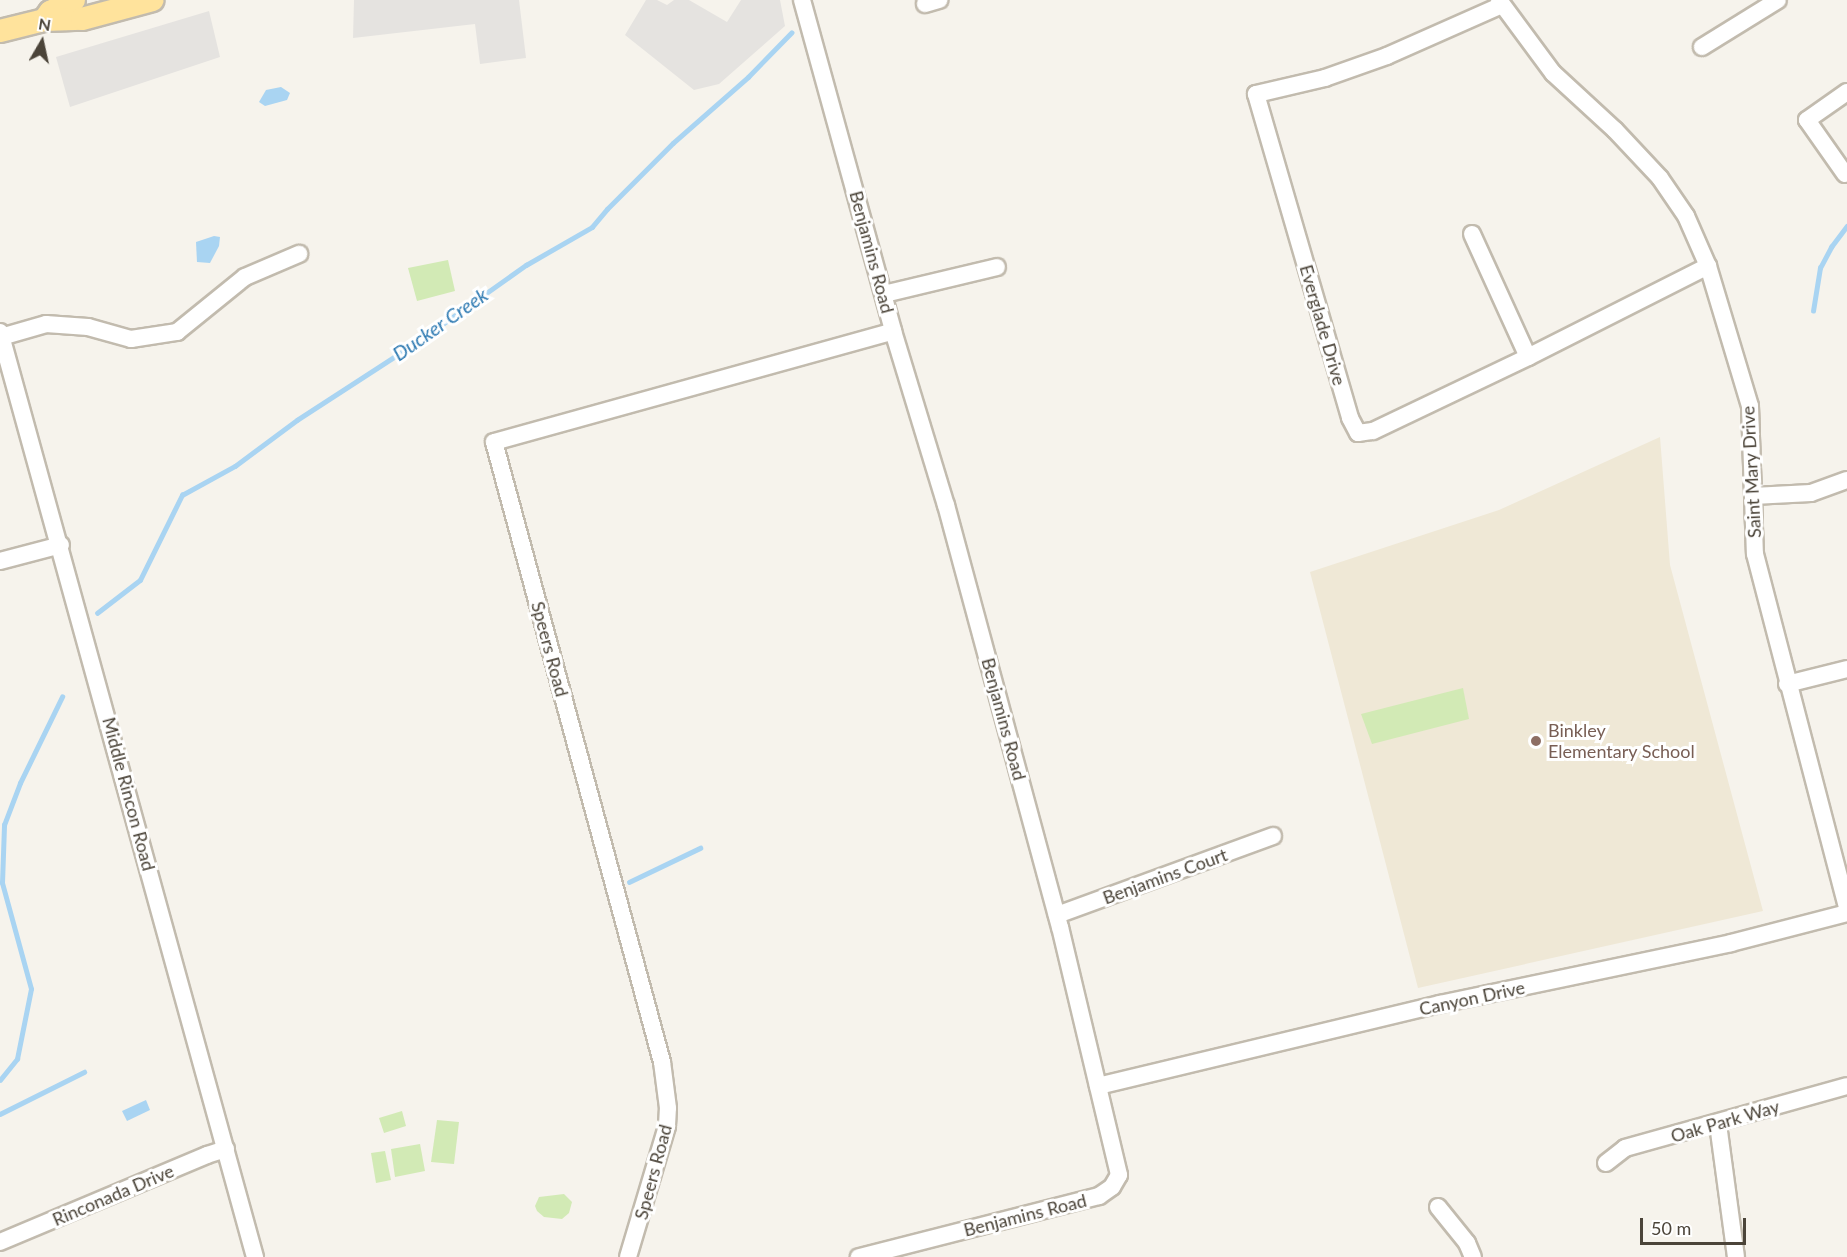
<!DOCTYPE html>
<html>
<head>
<meta charset="utf-8">
<style>
	body { margin:0 }
	#map { position:relative; width:1847px; height:1257px; overflow:hidden; background:#f6f3ec; font-family:Lato,sans-serif }
	div>[style] { position:absolute }
	.education>* { inset:0; background:#efe8d6 }
	.green>* { inset:0; background:#d2eab5 }
	.parking>* { inset:0; background:#e5e3e0 }
	.water>* { inset:0; background:#a9d4f2 }
	.stream>* { height:4.5px; margin:-2.25px; padding:0 2.25px; transform-origin:2.25px; border-radius:2.25px; background:#a9d4f2 }
	.roads { filter:drop-shadow(2px 0 #c2bbae) drop-shadow(-2px 0 #c2bbae) drop-shadow(0 2px #c2bbae) drop-shadow(0 -2px #c2bbae) }
	.minor>* { height:16px; margin:-8px; padding:0 8px; transform-origin:8px; border-radius:8px; background:#fff }
	.major>* { height:22px; margin:-11px; padding:0 11px; transform-origin:11px; border-radius:11px; background:#ffe39c }
	.dots>* { width:16px; height:16px; translate:-50% -50%; box-sizing:border-box; border:3px solid #fff; border-radius:50% }
	span { translate:-50% -50%; white-space:nowrap; text-align:center; line-height:1.15; -webkit-text-stroke:6px #fff; paint-order:stroke }
	.street-label { font-size:18px; color:#4b4439 }
	.education-label { font-size:18px; color:#785e54 }
	.left { translate:0 -50%; text-align:left }
	.water-label { font-size:20px; color:#2e7ab2; font-style:italic }
	.north { position:absolute; left:12px; top:12px; width:60px; height:60px; -webkit-text-stroke:4px #fff; paint-order:stroke; rotate:9deg; font-size:16px; font-weight:700; line-height:24px; text-align:center; color:#4b4439 }
	.north::after { content:''; display:block; margin:auto; width:21px; height:27px; background:#4b4439; clip-path:polygon(50% 0,100% 100%,50% 72%,0 100%) }
	.scale { position:absolute; left:1640px; top:1218px; width:106px; height:27px; box-sizing:border-box; border:3px solid #4b4439; border-top:0; padding-left:8px; font-size:18px; line-height:21px; white-space:nowrap; color:#4b4439; -webkit-text-stroke:4px #fff; paint-order:stroke }
</style>
</head>
<body>
<div id="map">
	<div class="education">
		<div style="clip-path:polygon(1660px 437px,1670px 565px,1763px 911px,1418px 988px,1310px 572px,1499px 510px)"></div>
	</div>
	<div class="green">
		<div style="clip-path:polygon(448px 260px,455px 291px,417px 301px,408px 268px)"></div>
		<div style="clip-path:polygon(1463px 688px,1469px 719px,1372px 744px,1361px 714px)"></div>
		<div style="clip-path:polygon(402px 1111px,406px 1126px,384px 1133px,379px 1118px)"></div>
		<div style="clip-path:polygon(437px 1120px,459px 1122px,454px 1164px,431px 1162px)"></div>
		<div style="clip-path:polygon(420px 1144px,425px 1171px,395px 1177px,391px 1149px)"></div>
		<div style="clip-path:polygon(385px 1151px,391px 1180px,376px 1183px,371px 1153px)"></div>
		<div style="clip-path:polygon(564px 1194px,572px 1202px,569px 1213px,562px 1219px,544px 1217px,537px 1211px,535px 1206px,539px 1197px)"></div>
	</div>
	<div class="parking">
		<div style="clip-path:polygon(354px 0,519px 0,526px 58px,480px 64px,475px 24px,353px 38px)"></div>
		<div style="clip-path:polygon(646px 0,657px 0,667px 5px,674px 0,689px 0,727px 22px,741px 0,780px 0,785px 26px,719px 84px,694px 90px,625px 35px)"></div>
		<div style="clip-path:polygon(209px 11px,220px 57px,70px 107px,56px 57px)"></div>
	</div>
	<div class="water">
		<div style="clip-path:polygon(281px 87px,290px 93px,287px 100px,265px 106px,259px 102px,266px 90px)"></div>
		<div style="clip-path:polygon(214px 236px,220px 237px,219px 246px,210px 263px,197px 262px,196px 242px)"></div>
		<div style="clip-path:polygon(146px 1100px,150px 1110px,127px 1121px,122px 1111px)"></div>
	</div>
	<div class="stream">
		<div style="left:1813px;top:311px;width:44px;rotate:-80.8deg"></div>
		<div style="left:1820px;top:268px;width:24px;rotate:-62deg"></div>
		<div style="left:1831px;top:247px;width:26px;rotate:-53deg"></div>
		<div style="left:97px;top:613px;width:54px;rotate:-37.5deg"></div>
		<div style="left:140px;top:580px;width:95px;rotate:-63.7deg"></div>
		<div style="left:182px;top:495px;width:60px;rotate:-28.7deg"></div>
		<div style="left:235px;top:466px;width:77px;rotate:-36.6deg"></div>
		<div style="left:297px;top:420px;width:147px;rotate:-33deg"></div>
		<div style="left:420px;top:340px;width:130px;rotate:-35.3deg"></div>
		<div style="left:526px;top:265px;width:76px;rotate:-29.9deg"></div>
		<div style="left:592px;top:227px;width:23px;rotate:-50deg"></div>
		<div style="left:607px;top:209px;width:93px;rotate:-45deg"></div>
		<div style="left:673px;top:143px;width:100px;rotate:-41.3deg"></div>
		<div style="left:748px;top:77px;width:62px;rotate:-45.7deg"></div>
		<div style="left:629px;top:882px;width:79px;rotate:-25.6deg"></div>
		<div style="left:0;top:1080px;width:27px;rotate:-51deg"></div>
		<div style="left:17px;top:1059px;width:71px;rotate:-78.7deg"></div>
		<div style="left:31px;top:989px;width:110px;rotate:-105.3deg"></div>
		<div style="left:2px;top:883px;width:58px;rotate:-88deg"></div>
		<div style="left:4px;top:825px;width:45px;rotate:-69.1deg"></div>
		<div style="left:20px;top:783px;width:96px;rotate:-64deg"></div>
		<div style="left:0;top:1114px;width:94px;rotate:-26.6deg"></div>
	</div>
	<div class="roads">
		<div class="minor">
			<div style="left:802px;top:0;width:343px;rotate:74.6deg"></div>
			<div style="left:893px;top:331px;width:182px;rotate:73.1deg"></div>
			<div style="left:946px;top:505px;width:437px;rotate:74.9deg"></div>
			<div style="left:1060px;top:927px;width:255px;rotate:76.6deg"></div>
			<div style="left:1119px;top:1175px;width:14px;rotate:120deg"></div>
			<div style="left:1112px;top:1187px;width:16px;rotate:145deg"></div>
			<div style="left:1099px;top:1196px;width:248px;rotate:165.7deg"></div>
			<div style="left:1499px;top:0;width:91px;rotate:53.5deg"></div>
			<div style="left:1553px;top:73px;width:84px;rotate:42.6deg"></div>
			<div style="left:1615px;top:130px;width:66px;rotate:46.8deg"></div>
			<div style="left:1660px;top:178px;width:46px;rotate:55.6deg"></div>
			<div style="left:1686px;top:216px;width:55px;rotate:66.3deg"></div>
			<div style="left:1708px;top:266px;width:146px;rotate:73.3deg"></div>
			<div style="left:1750px;top:406px;width:148px;rotate:88.1deg"></div>
			<div style="left:1755px;top:554px;width:364px;rotate:75.4deg"></div>
			<div style="left:925px;top:4px;width:15px;rotate:-16deg"></div>
			<div style="left:1502px;top:5px;width:126px;rotate:156.1deg"></div>
			<div style="left:1387px;top:56px;width:66px;rotate:160.5deg"></div>
			<div style="left:1325px;top:78px;width:71px;rotate:166.9deg"></div>
			<div style="left:1256px;top:94px;width:337px;rotate:73.8deg"></div>
			<div style="left:1350px;top:418px;width:17px;rotate:62deg"></div>
			<div style="left:1358px;top:433px;width:15px;rotate:-8deg"></div>
			<div style="left:1373px;top:431px;width:172px;rotate:-25.5deg"></div>
			<div style="left:1528px;top:357px;width:202px;rotate:-26.8deg"></div>
			<div style="left:1702px;top:47px;width:89px;rotate:-31.7deg"></div>
			<div style="left:1845px;top:174px;width:66px;rotate:-125.1deg"></div>
			<div style="left:1807px;top:120px;width:49px;rotate:-35deg"></div>
			<div style="left:1472px;top:234px;width:135px;rotate:65.5deg"></div>
			<div style="left:884px;top:294px;width:116px;rotate:-13.4deg"></div>
			<div style="left:0;top:332px;width:960px;rotate:74.59deg"></div>
			<div style="left:1px;top:337px;width:47px;rotate:-16.1deg"></div>
			<div style="left:46px;top:324px;width:42px;rotate:4.1deg"></div>
			<div style="left:88px;top:327px;width:45px;rotate:15.6deg"></div>
			<div style="left:131px;top:339px;width:47px;rotate:-8.7deg"></div>
			<div style="left:177px;top:332px;width:87px;rotate:-39deg"></div>
			<div style="left:245px;top:277px;width:59px;rotate:-23.1deg"></div>
			<div style="left:1753px;top:496px;width:58px;rotate:-3deg"></div>
			<div style="left:1811px;top:493px;width:38px;rotate:-20deg"></div>
			<div style="left:0;top:561px;width:63px;rotate:-14.7deg"></div>
			<div style="left:1787px;top:684px;width:62px;rotate:-14deg"></div>
			<div style="left:1057px;top:915px;width:230px;rotate:-20.1deg"></div>
			<div style="left:1098px;top:1086px;width:352px;rotate:-13.5deg"></div>
			<div style="left:1440px;top:1004px;width:297px;rotate:-11.8deg"></div>
			<div style="left:1731px;top:943px;width:120px;rotate:-14.5deg"></div>
			<div style="left:1718px;top:1124px;width:134px;rotate:82.3deg"></div>
			<div style="left:1606px;top:1163px;width:24px;rotate:-38deg"></div>
			<div style="left:1625px;top:1148px;width:230px;rotate:-15.6deg"></div>
			<div style="left:1438px;top:1207px;width:46px;rotate:51.1deg"></div>
			<div style="left:1467px;top:1243px;width:15px;rotate:67deg"></div>
			<div style="left:0;top:1242px;width:225px;rotate:-22.8deg"></div>
			<div style="left:207px;top:1155px;width:20px;rotate:-18deg"></div>
			<div style="left:628px;top:1257px;width:137px;rotate:-73.4deg"></div>
			<div style="left:667px;top:1126px;width:18px;rotate:-87deg"></div>
			<div style="left:668px;top:1108px;width:46px;rotate:-97.4deg"></div>
			<div style="left:662px;top:1062px;width:642px;rotate:-105.16deg"></div>
			<div style="left:494px;top:442px;width:414px;rotate:-15.5deg"></div>
		</div>
		<div class="major">
			<div style="left:44px;top:20px;width:10px;rotate:-53deg"></div>
			<div style="left:50px;top:12px;width:27px;rotate:-27deg"></div>
			<div style="left:0;top:31px;width:45px;rotate:-14deg"></div>
			<div style="left:44px;top:20px;width:38px;rotate:-2deg"></div>
			<div style="left:82px;top:19px;width:73px;rotate:-15deg"></div>
		</div>
	</div>
	<div class="dots">
		<div style="left:1536px;top:741px;background:#8d6e63"></div>
	</div>
	<div class="street-label">
		<span style="left:872px;top:252px;rotate:75deg">Benjamins Road</span>
		<span style="left:1323px;top:325px;rotate:74deg">Everglade Drive</span>
		<span style="left:1751px;top:472px;rotate:-93deg">Saint Mary Drive</span>
		<span style="left:550px;top:649px;rotate:75deg">Speers Road</span>
		<span style="left:1004px;top:719px;rotate:75deg">Benjamins Road</span>
		<span style="left:129px;top:794px;rotate:75deg">Middle Rincon Road</span>
		<span style="left:1165px;top:876px;rotate:-20deg">Benjamins Court</span>
		<span style="left:1472px;top:998px;rotate:-12deg">Canyon Drive</span>
		<span style="left:1725px;top:1121px;rotate:-16deg">Oak Park Way</span>
		<span style="left:653px;top:1172px;rotate:-75deg">Speers Road</span>
		<span style="left:113px;top:1195px;rotate:-23deg">Rinconada Drive</span>
		<span style="left:1025px;top:1215px;rotate:-14deg">Benjamins Road</span>
	</div>
	<div class="education-label">
		<span class="left" style="left:1548px;top:741px">Binkley<br>Elementary School</span>
	</div>
	<div class="water-label">
		<span style="left:440px;top:324px;rotate:-35deg">Ducker Creek</span>
	</div>
	<div class="north">N</div>
	<div class="scale">50 m</div>
</div>
</body>
</html>
